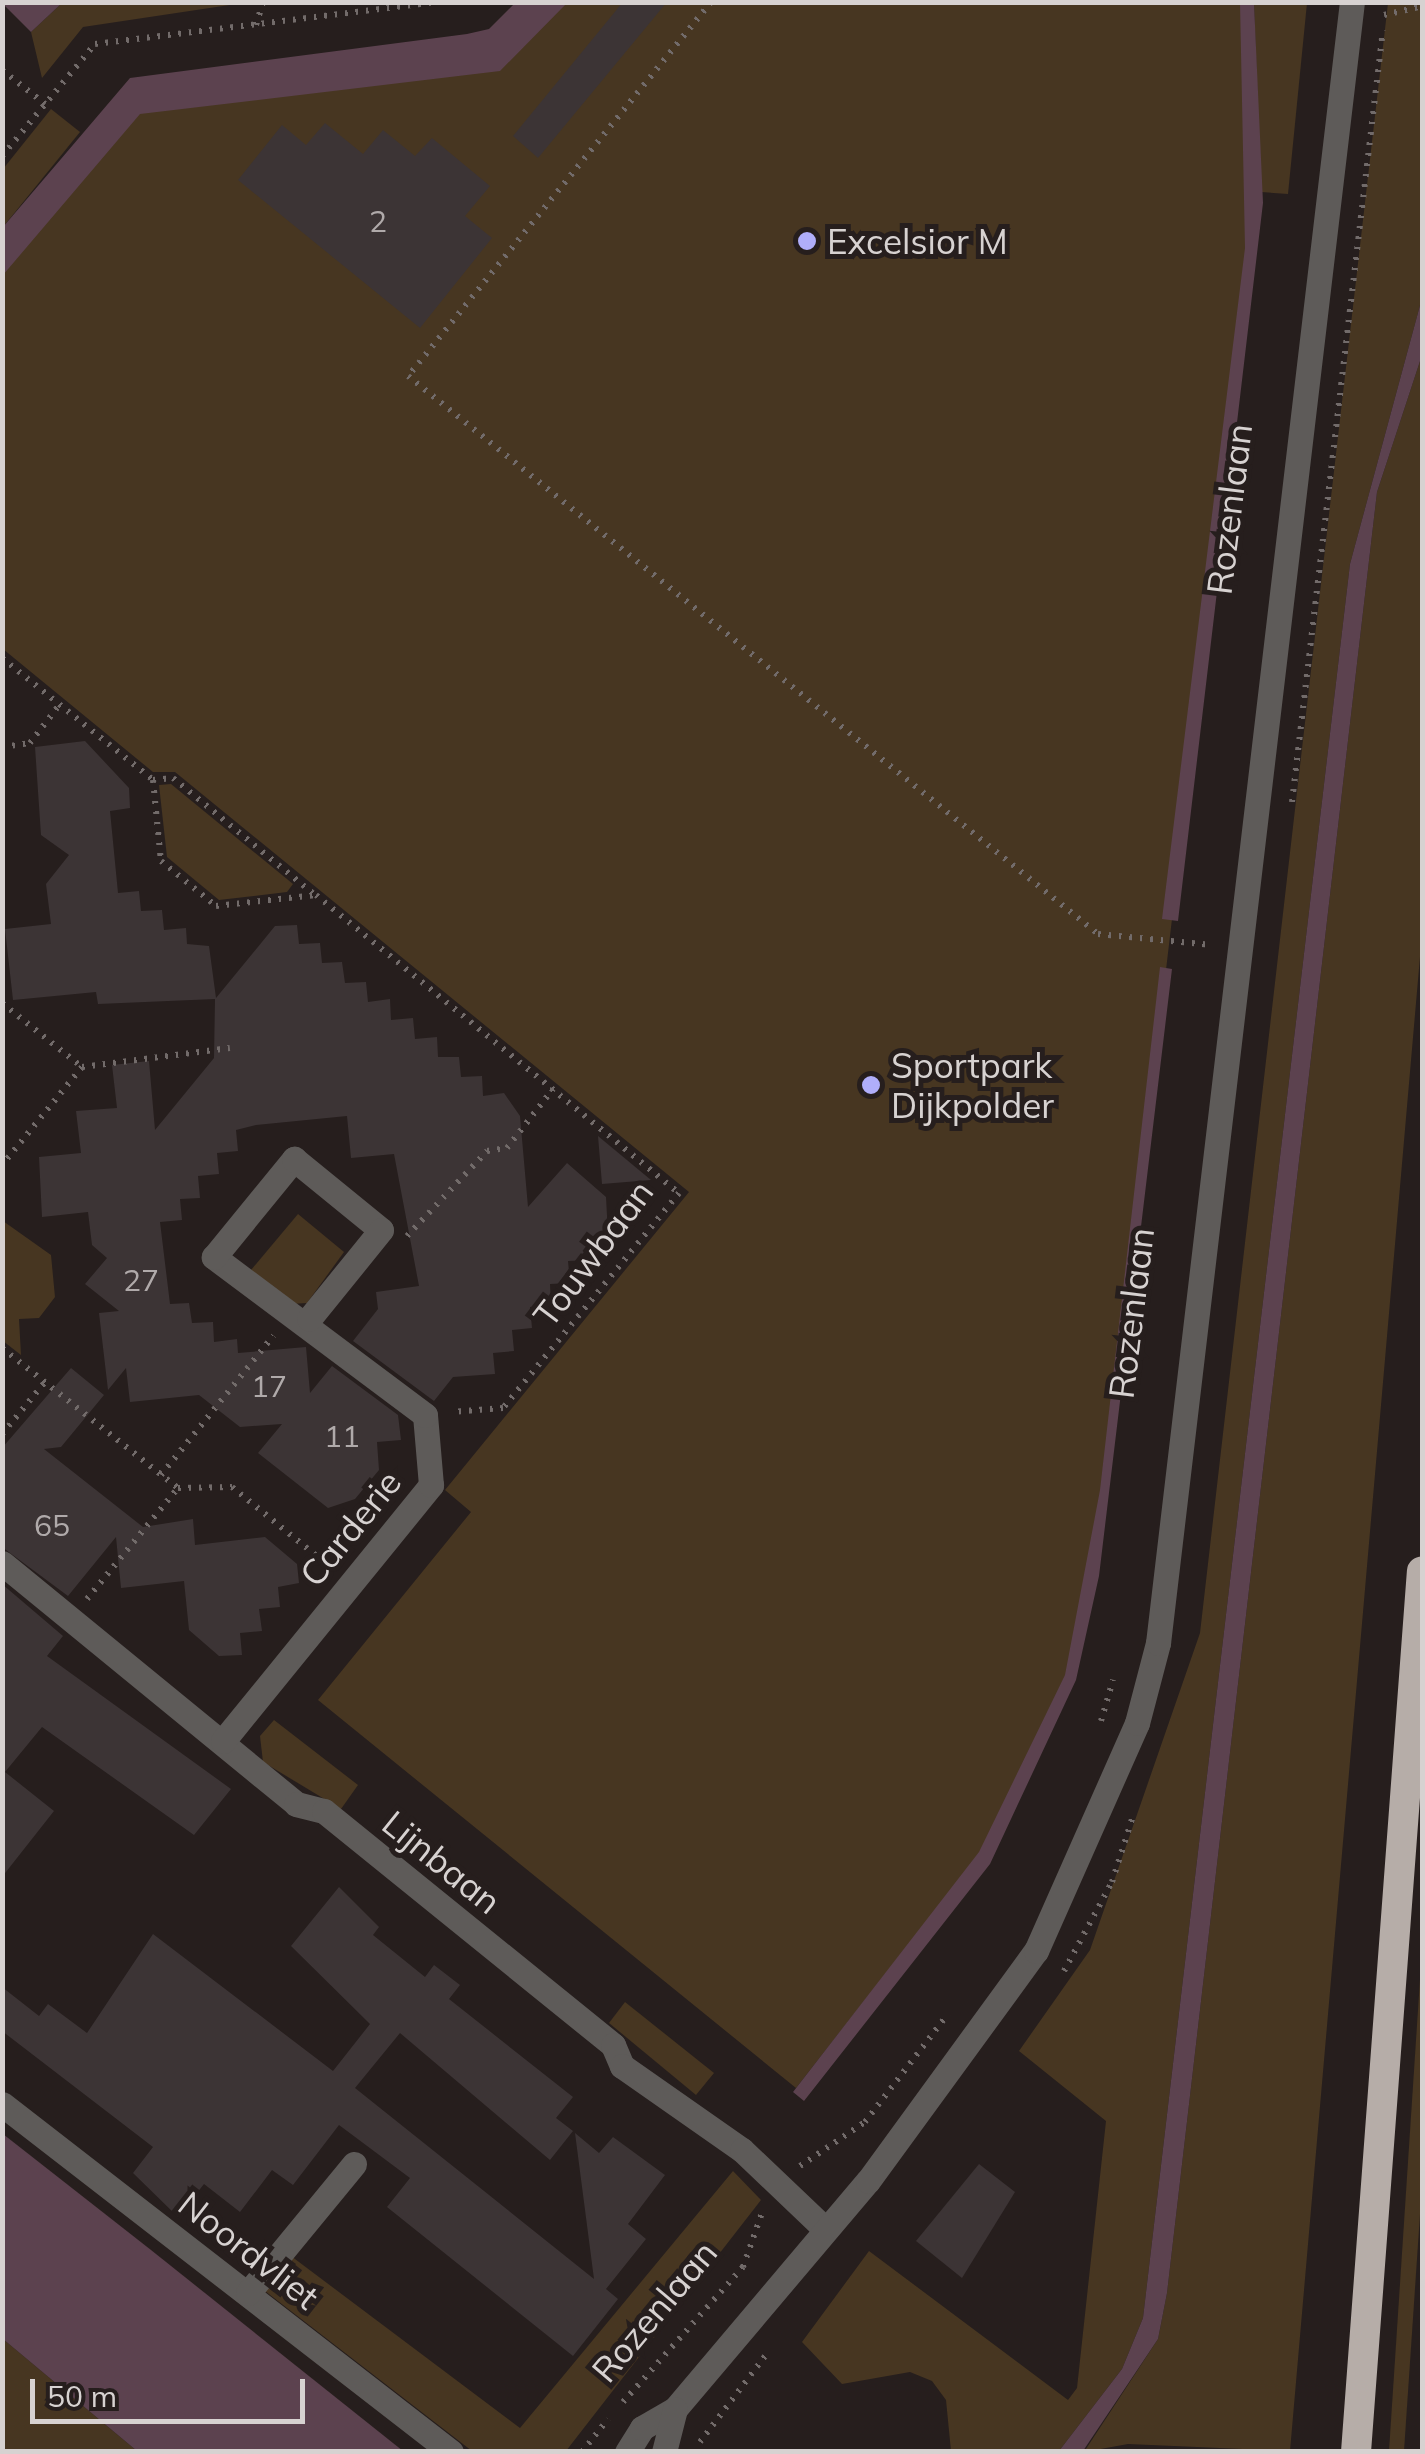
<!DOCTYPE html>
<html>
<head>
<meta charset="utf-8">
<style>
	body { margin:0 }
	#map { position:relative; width:1425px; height:2454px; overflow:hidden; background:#261e1d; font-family:Mulish,sans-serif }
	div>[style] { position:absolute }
	.green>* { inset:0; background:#473621 }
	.water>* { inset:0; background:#5c424f }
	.building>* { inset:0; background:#3c3435 }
	.path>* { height:6px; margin-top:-3px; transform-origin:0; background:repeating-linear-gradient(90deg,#726b6a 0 2.5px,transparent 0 10.5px) }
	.minor>* { height:25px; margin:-12.5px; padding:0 12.5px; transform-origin:12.5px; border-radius:12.5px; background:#5e5b59 }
	.highway>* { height:30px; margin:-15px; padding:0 15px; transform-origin:15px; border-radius:15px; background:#b6ada8 }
	.dots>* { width:28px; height:28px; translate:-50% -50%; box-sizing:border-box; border:5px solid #261e1d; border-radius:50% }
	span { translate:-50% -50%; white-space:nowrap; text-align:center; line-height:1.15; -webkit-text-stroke:10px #261e1d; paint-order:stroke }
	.number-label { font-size:30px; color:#b0aaaa }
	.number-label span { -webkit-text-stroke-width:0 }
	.poi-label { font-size:35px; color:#d7d2d1 }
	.left { translate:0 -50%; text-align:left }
	.street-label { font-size:35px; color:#d7d2d1 }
	.frame { position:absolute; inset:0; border:5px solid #d7d2d1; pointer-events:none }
	.scale { position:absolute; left:30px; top:2379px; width:275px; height:45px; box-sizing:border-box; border:5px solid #d7d2d1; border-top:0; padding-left:12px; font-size:30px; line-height:35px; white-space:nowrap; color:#d7d2d1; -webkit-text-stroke:8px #261e1d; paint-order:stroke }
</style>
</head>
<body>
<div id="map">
	<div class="green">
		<div style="clip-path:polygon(62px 3px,243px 3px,83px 27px,42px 78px,31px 32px)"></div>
		<div style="clip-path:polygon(520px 3px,1249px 3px,1252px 239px,1102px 1514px,1079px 1642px,1008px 1817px,796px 2088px,318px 1700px,471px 1512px,445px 1490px,689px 1192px,175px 772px,153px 772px,3px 649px,2px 259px,132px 98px,487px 42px)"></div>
		<div style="clip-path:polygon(1254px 3px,1307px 3px,1288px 194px,1261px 192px)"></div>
		<div style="clip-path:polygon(1388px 3px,1422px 3px,1422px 298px,1350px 564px,1143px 2318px,1122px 2369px,1059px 2451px,951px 2451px,946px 2400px,932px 2381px,910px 2372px,842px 2384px,802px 2342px,869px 2251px,1068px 2400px,1077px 2388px,1106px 2121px,1019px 2051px,1090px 1950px,1200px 1633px)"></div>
		<div style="clip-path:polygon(51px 109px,80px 132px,3px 227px,3px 169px)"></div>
		<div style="clip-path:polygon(1422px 355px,1422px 934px,1290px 2451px,1128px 2444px,1084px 2452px,1158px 2339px,1167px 2293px,1377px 492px)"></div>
		<div style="clip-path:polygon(171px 784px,293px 884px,287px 892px,219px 900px,167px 857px,159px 785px)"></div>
		<div style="clip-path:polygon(298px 1214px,344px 1252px,307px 1303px,291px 1304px,251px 1270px)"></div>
		<div style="clip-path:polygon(3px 1221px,51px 1255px,55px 1297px,39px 1318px,19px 1319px,21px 1355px,3px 1341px)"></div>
		<div style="clip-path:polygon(274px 1720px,358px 1785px,341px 1809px,263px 1762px,260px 1736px)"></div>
		<div style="clip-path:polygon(1422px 1949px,1422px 2185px,1404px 2451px,1389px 2451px)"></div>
		<div style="clip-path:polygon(625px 2002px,714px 2073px,696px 2095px,609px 2023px)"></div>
		<div style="clip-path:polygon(733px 2171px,761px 2200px,566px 2451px,472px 2451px,265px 2291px,291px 2256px,520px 2428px)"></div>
		<div style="clip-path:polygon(3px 2339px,137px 2451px,3px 2451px)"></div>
	</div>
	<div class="water">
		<div style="clip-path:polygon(2px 3px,3px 2px,62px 3px,31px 32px)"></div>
		<div style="clip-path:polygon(515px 3px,567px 3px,500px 71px,140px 114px,3px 275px,3px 227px,130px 78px,467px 34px,489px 29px)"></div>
		<div style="clip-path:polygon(1240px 3px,1254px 3px,1263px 203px,1178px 921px,1162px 919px,1245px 248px)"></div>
		<div style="clip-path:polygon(1422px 298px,1422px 355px,1377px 492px,1167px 2293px,1158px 2339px,1083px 2451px,1059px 2451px,1122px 2369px,1143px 2318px,1350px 564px)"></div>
		<div style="clip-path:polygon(1160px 967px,1172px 969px,1099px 1576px,1076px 1680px,990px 1864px,804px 2101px,793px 2092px,979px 1852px,1065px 1675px,1100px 1490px)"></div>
		<div style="clip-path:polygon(3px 2134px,151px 2250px,403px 2451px,137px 2451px,3px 2339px)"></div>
	</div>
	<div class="building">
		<div style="clip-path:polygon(623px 2px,667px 2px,538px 158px,513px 136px)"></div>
		<div style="clip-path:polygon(325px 123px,363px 154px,383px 130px,415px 156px,432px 138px,490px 186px,465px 216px,492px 238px,420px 328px,238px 180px,282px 125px,306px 145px)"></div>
		<div style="clip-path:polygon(85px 741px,129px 788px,130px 808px,110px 811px,118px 893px,139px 891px,141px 911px,162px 910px,164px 930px,186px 928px,187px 944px,209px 946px,216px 998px,275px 926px,297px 925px,299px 944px,320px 943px,322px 963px,342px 962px,345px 983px,366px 982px,368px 1002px,390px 999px,391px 1020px,413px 1018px,415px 1039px,437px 1037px,438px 1057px,459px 1057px,461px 1077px,482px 1076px,483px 1096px,504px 1093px,520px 1116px,528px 1207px,567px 1163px,606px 1197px,608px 1235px,587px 1238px,590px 1260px,568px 1261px,570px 1283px,550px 1284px,551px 1305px,530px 1307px,532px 1328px,512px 1330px,514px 1351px,493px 1353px,495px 1374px,453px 1377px,434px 1401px,353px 1341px,378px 1309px,376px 1292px,419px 1286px,394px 1154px,351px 1158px,347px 1116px,256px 1125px,236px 1130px,238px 1151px,217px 1153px,219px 1174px,198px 1176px,200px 1198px,180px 1199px,182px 1220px,160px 1222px,170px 1304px,189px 1303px,192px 1323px,213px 1322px,214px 1342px,237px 1339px,238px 1353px,306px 1347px,310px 1393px,332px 1366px,398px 1415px,401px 1440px,377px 1442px,379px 1470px,355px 1499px,328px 1508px,258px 1453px,282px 1424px,240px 1427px,199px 1395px,130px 1402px,126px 1368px,108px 1390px,99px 1313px,119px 1311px,85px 1284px,107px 1258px,92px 1245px,88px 1212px,42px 1217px,39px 1157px,81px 1153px,76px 1111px,117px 1108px,112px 1065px,149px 1061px,155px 1130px,214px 1058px,215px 999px,98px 1004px,96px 992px,13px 1000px,5px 929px,51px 924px,46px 884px,69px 855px,41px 835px,35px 747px)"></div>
		<div style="clip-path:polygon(598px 1136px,651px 1180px,602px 1184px)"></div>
		<div style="clip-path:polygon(71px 1368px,104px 1395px,61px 1447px,44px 1449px,143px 1527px,193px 1519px,195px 1545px,265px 1537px,297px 1564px,299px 1583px,278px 1587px,280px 1607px,259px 1609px,262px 1631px,240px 1633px,242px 1655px,219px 1656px,189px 1630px,184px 1581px,121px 1588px,116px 1537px,68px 1596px,2px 1547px,2px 1448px)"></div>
		<div style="clip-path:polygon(2px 1584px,63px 1636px,47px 1656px,231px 1789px,194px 1835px,42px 1727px,5px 1772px,54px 1811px,2px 1877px)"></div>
		<div style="clip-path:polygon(339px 1887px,379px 1927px,373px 1935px,425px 1977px,434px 1965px,460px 1985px,449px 1999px,573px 2097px,556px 2118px,573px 2131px,550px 2160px,400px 2033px,355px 2088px,594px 2279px,575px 2133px,599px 2153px,613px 2137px,665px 2175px,628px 2224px,646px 2239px,606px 2289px,618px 2299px,573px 2356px,387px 2207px,410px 2178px,339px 2125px,293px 2185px,272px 2170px,240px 2212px,204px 2184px,178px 2217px,133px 2173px,153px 2147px,2px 2031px,2px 1987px,39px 2016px,48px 2004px,87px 2033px,153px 1934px,333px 2071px,370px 2024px,291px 1946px)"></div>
		<div style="clip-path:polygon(979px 2164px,1015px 2192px,962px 2278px,916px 2241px)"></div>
	</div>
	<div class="path">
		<div style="left:711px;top:2px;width:481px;rotate:129deg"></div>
		<div style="left:408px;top:376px;width:887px;rotate:38.96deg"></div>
		<div style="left:1098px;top:934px;width:115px;rotate:5.5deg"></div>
		<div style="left:1384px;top:15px;width:39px;rotate:-13deg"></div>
		<div style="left:256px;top:25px;width:24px;rotate:-73deg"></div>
		<div style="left:2px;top:70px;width:55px;rotate:38.3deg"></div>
		<div style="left:2px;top:156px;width:146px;rotate:-50.3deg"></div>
		<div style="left:95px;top:44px;width:344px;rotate:-7deg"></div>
		<div style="left:2px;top:658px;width:194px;rotate:38.9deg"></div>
		<div style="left:153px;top:780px;width:81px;rotate:84.4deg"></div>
		<div style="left:161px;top:861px;width:71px;rotate:39.3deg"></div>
		<div style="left:216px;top:906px;width:101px;rotate:-6.3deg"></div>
		<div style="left:316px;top:895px;width:470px;rotate:39.4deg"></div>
		<div style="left:679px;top:1193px;width:278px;rotate:129.3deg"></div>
		<div style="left:503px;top:1408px;width:52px;rotate:175.6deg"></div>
		<div style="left:2px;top:747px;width:28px;rotate:-8deg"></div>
		<div style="left:30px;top:743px;width:49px;rotate:-52.4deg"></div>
		<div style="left:153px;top:780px;width:20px;rotate:-6deg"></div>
		<div style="left:173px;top:778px;width:184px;rotate:39.5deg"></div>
		<div style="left:1292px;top:802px;width:777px;rotate:-83.28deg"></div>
		<div style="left:2px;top:1003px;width:102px;rotate:38.7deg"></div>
		<div style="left:82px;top:1067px;width:127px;rotate:129.2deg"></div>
		<div style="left:82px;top:1067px;width:149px;rotate:-7.3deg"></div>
		<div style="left:407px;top:1236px;width:117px;rotate:-46.7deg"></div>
		<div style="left:487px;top:1151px;width:20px;rotate:-9deg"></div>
		<div style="left:507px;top:1148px;width:75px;rotate:-52.1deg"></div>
		<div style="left:2px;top:1348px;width:225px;rotate:38.5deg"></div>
		<div style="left:178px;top:1488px;width:54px;rotate:-1.1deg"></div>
		<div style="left:232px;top:1487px;width:125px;rotate:39.2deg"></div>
		<div style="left:2px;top:1434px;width:67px;rotate:-50.4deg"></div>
		<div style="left:161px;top:1475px;width:179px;rotate:-51.1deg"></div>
		<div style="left:87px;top:1599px;width:144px;rotate:-50.7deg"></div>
		<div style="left:1101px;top:1721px;width:43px;rotate:-73.7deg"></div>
		<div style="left:1064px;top:1971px;width:101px;rotate:-61.7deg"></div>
		<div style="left:1112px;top:1882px;width:66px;rotate:-72.4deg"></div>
		<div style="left:800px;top:2166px;width:78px;rotate:-34.1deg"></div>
		<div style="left:865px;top:2122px;width:136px;rotate:-52.5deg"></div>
		<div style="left:623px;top:2402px;width:181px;rotate:-48.4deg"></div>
		<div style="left:743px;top:2267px;width:60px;rotate:-70.7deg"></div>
		<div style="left:700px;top:2442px;width:113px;rotate:-52.9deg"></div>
		<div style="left:582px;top:2452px;width:42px;rotate:-51.8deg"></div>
		<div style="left:1129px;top:2452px;width:19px"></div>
	</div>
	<div class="minor">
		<div style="left:2px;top:1563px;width:380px;rotate:39.3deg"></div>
		<div style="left:296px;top:1804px;width:29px;rotate:14deg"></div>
		<div style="left:324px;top:1811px;width:372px;rotate:39deg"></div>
		<div style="left:613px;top:2045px;width:23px;rotate:67deg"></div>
		<div style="left:622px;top:2066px;width:146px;rotate:35deg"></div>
		<div style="left:742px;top:2150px;width:113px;rotate:43.6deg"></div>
		<div style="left:223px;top:1741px;width:330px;rotate:-50.9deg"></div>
		<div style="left:431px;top:1485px;width:70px;rotate:-94.9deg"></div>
		<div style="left:425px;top:1415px;width:264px;rotate:-143.2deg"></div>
		<div style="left:214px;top:1257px;width:127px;rotate:-50.8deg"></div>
		<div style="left:294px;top:1159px;width:112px;rotate:39.2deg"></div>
		<div style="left:381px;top:1230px;width:114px;rotate:129deg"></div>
		<div style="left:2px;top:2104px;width:568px;rotate:37.78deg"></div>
		<div style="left:248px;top:2293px;width:167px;rotate:-50.6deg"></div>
		<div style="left:627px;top:2452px;width:28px;rotate:-58deg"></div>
		<div style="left:642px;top:2428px;width:38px;rotate:-30deg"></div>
		<div style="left:675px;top:2409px;width:299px;rotate:-49.8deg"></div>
		<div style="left:868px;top:2181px;width:285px;rotate:-53.9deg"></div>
		<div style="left:1036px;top:1951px;width:249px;rotate:-66.1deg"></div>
		<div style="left:1137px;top:1723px;width:83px;rotate:-75.3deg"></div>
		<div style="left:1158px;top:1643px;width:1652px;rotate:-83.26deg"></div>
		<div style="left:664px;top:2452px;width:44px;rotate:-75.7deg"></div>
	</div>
	<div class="highway">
		<div style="left:1356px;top:2452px;width:883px;rotate:-85.72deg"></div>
	</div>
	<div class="dots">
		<div style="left:807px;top:241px;background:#b0aefa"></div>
		<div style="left:871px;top:1085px;background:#b0aefa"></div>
	</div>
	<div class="number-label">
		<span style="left:378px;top:221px">2</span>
		<span style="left:141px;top:1280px">27</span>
		<span style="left:269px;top:1386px">17</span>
		<span style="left:342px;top:1436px">11</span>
		<span style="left:52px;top:1525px">65</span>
	</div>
	<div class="poi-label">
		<span class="left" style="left:827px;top:241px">Excelsior M</span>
		<span class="left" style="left:891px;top:1085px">Sportpark<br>Dijkpolder</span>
	</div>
	<div class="street-label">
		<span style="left:1229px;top:509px;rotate:-83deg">Rozenlaan</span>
		<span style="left:593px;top:1253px;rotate:-53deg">Touwbaan</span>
		<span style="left:1131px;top:1313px;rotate:-83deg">Rozenlaan</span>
		<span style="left:350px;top:1528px;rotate:-51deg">Carderie</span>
		<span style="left:442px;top:1862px;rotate:39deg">Lijnbaan</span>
		<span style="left:249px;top:2250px;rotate:38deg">Noordvliet</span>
		<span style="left:654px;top:2311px;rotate:-50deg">Rozenlaan</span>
	</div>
	<div class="frame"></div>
	<div class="scale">50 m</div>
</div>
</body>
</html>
